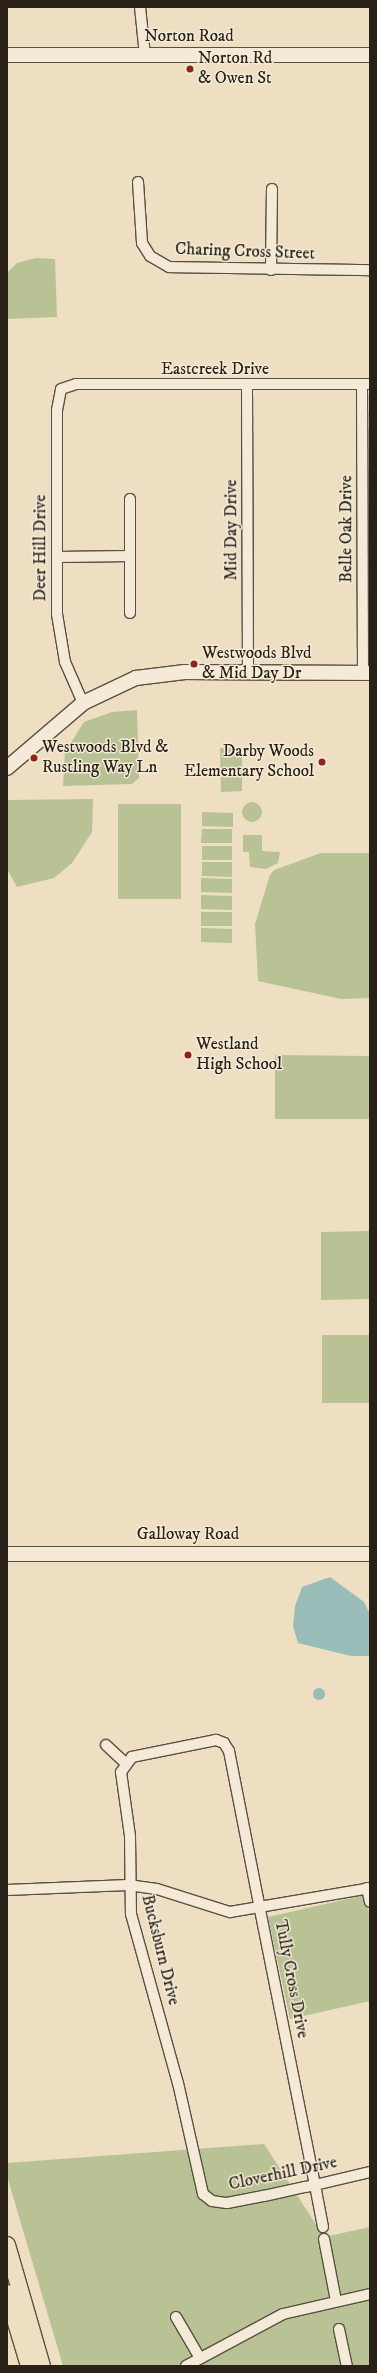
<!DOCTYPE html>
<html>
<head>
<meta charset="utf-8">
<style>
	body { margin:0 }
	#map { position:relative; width:377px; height:2373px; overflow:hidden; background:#eedfc2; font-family:"IM FELL DW Pica",serif }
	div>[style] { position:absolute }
	.green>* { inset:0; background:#b8c294 }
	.round { border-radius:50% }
	.water>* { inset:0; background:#9abcb8 }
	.roads { filter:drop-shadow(1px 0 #5a5042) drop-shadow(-1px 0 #5a5042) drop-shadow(0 1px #5a5042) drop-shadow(0 -1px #5a5042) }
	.street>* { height:10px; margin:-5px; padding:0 5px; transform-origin:5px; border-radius:5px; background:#f4ead7 }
	.secondary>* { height:14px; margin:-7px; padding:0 7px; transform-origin:7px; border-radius:7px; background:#f4ead7 }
	.primary>* { height:16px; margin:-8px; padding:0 8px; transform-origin:8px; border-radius:8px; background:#eedfc2 }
	.dots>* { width:11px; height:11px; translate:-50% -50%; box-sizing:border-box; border:2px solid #f4ead7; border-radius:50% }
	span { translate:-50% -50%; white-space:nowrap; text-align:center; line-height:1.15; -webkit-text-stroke:3px #f4ead7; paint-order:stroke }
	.street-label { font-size:17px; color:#292017 }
	.poi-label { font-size:17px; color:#292017 }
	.left { translate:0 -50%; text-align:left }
	.right { translate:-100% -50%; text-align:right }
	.frame { position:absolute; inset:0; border:8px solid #292017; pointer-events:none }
</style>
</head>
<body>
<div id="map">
	<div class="green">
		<div style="clip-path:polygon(36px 258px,55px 259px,57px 317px,7px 319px,7px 273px,17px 263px)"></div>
		<div style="clip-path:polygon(137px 710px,139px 778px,132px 784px,63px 786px,65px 752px,84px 722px,112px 712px)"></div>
		<div style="clip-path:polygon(220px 748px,242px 748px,242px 791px,221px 792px)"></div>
		<div style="clip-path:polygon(93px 799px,92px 832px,72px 863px,54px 878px,17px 887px,8px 871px,7px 800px)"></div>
		<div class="round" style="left:242px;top:802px;width:20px;height:20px"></div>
		<div style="clip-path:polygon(118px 804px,181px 804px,181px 899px,118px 899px)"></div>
		<div style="clip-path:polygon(202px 812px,233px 813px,233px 827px,202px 826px)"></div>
		<div style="clip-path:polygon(202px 829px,232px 829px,232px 843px,201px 843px)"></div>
		<div style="clip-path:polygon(243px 835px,262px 835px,262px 851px,280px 852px,278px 863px,266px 869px,250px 867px,249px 852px,243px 852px)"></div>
		<div style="clip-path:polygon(202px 846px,232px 846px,232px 860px,202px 860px)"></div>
		<div style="clip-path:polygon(321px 853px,370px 853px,370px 998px,341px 999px,258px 981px,255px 924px,270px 875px,274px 870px)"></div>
		<div style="clip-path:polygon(202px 862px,232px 862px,232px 877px,202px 876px)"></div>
		<div style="clip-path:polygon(201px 878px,232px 879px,232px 893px,201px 892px)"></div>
		<div style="clip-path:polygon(201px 895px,232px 896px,232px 910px,201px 909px)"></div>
		<div style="clip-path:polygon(201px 912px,232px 912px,232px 926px,201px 926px)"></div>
		<div style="clip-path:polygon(201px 928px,232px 929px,232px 943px,201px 942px)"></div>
		<div style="clip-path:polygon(275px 1055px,370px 1056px,370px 1119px,275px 1119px)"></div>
		<div style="clip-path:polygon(370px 1231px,370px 1299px,321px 1300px,321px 1232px)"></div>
		<div style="clip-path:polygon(322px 1335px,370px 1335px,370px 1403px,322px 1403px)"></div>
		<div style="clip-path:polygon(365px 1895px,370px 1917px,370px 2001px,290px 2019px,268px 1917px)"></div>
		<div style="clip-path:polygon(264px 2144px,324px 2237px,370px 2227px,370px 2366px,63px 2366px,7px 2176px,7px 2163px)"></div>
	</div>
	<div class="water">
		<div style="clip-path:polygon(330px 1577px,364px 1602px,370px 1614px,370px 1656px,351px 1656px,298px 1643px,293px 1626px,295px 1606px,302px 1587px)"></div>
		<div class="round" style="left:313px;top:1688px;width:12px;height:12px"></div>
	</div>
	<div class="roads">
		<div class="street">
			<div style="left:140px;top:7px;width:48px;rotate:84.1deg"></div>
			<div style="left:138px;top:182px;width:61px;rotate:86.2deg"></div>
			<div style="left:142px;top:243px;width:15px;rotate:58deg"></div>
			<div style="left:150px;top:256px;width:22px;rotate:30deg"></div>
			<div style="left:169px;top:267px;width:201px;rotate:0.9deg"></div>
			<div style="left:271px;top:270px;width:81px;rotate:-89.3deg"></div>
			<div style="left:362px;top:384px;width:289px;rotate:89.8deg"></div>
			<div style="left:247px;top:387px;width:286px;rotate:89.8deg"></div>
			<div style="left:57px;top:557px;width:73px;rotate:-0.8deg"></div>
			<div style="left:130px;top:613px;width:114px;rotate:-90deg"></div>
			<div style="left:83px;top:703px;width:45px;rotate:-113.7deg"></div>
			<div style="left:65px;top:662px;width:49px;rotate:-99.5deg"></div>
			<div style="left:57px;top:614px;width:204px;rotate:-90deg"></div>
			<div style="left:57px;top:410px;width:21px;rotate:-79deg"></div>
			<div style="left:61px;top:389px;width:16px;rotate:-18deg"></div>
			<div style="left:76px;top:384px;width:294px"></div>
			<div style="left:106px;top:1745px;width:26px;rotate:43deg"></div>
			<div style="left:367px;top:1888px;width:14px;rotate:78deg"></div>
			<div style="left:7px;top:1890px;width:121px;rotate:-2.4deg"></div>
			<div style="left:128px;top:1885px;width:29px;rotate:8deg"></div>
			<div style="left:157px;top:1889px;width:77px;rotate:17.5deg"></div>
			<div style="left:230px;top:1912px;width:142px;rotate:-9.7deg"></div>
			<div style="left:323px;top:2227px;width:43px;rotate:-100.8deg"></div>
			<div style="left:315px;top:2185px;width:281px;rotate:-101.3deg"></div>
			<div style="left:260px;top:1909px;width:161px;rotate:-101.1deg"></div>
			<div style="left:229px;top:1751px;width:9px;rotate:-122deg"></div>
			<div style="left:224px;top:1743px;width:9px;rotate:-159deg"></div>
			<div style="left:216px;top:1740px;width:86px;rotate:168.6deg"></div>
			<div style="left:132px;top:1757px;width:19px;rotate:126deg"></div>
			<div style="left:121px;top:1772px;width:65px;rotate:82deg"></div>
			<div style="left:130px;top:1836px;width:78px;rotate:89.3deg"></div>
			<div style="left:131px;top:1914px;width:175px;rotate:74.5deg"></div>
			<div style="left:178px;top:2083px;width:114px;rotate:77.3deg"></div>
			<div style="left:203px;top:2194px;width:11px;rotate:38deg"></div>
			<div style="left:212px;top:2201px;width:15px;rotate:8deg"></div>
			<div style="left:227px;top:2203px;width:38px;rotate:-11deg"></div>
			<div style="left:264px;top:2196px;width:42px;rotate:-12.4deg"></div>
			<div style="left:305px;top:2187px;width:10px;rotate:-11deg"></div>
			<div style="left:315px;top:2185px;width:57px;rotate:-13.3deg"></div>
			<div style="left:324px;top:2239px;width:63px;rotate:79deg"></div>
			<div style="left:176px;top:2317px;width:48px;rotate:59.7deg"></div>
			<div style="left:339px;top:2329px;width:38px;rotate:78deg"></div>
			<div style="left:186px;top:2366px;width:110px;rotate:-28.2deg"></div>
			<div style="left:283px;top:2314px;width:89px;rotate:-12.9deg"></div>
		</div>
		<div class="secondary">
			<div style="left:7px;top:55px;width:363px"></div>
			<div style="left:7px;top:768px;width:100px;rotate:-40.5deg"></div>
			<div style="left:83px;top:703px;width:59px;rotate:-25.3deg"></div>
			<div style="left:136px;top:678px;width:49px;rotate:-7deg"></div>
			<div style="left:185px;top:672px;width:185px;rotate:0.3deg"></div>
			<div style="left:7px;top:1554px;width:363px"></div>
		</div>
		<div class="primary">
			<div style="left:7px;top:2245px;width:126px;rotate:73.9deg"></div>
			<div style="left:7px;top:2293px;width:76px;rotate:73.2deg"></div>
		</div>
	</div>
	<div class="dots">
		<div style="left:190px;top:69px;background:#8f2418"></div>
		<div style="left:194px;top:664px;background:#8f2418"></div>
		<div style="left:34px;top:758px;background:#8f2418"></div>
		<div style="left:322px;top:762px;background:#8f2418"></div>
		<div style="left:188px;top:1055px;background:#8f2418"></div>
	</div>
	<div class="street-label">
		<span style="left:189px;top:37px">Norton Road</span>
		<span style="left:245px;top:252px;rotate:2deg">Charing Cross Street</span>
		<span style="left:215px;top:370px">Eastcreek Drive</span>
		<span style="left:347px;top:529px;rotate:-90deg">Belle Oak Drive</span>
		<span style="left:232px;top:530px;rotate:-90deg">Mid Day Drive</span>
		<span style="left:41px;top:548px;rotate:-90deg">Deer Hill Drive</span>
		<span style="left:188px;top:1535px">Galloway Road</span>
		<span style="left:160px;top:1950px;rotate:76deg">Bucksburn Drive</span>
		<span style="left:291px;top:1979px;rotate:79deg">Tully Cross Drive</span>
		<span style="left:283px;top:2174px;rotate:-12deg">Cloverhill Drive</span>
	</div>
	<div class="poi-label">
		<span class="left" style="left:198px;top:69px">Norton Rd<br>&amp; Owen St</span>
		<span class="left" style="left:202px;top:664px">Westwoods Blvd<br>&amp; Mid Day Dr</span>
		<span class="left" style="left:42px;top:758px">Westwoods Blvd &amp;<br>Rustling Way Ln</span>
		<span class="right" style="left:314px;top:762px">Darby Woods<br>Elementary School</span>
		<span class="left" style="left:196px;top:1055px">Westland<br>High School</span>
	</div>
	<div class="frame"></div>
</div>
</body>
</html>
